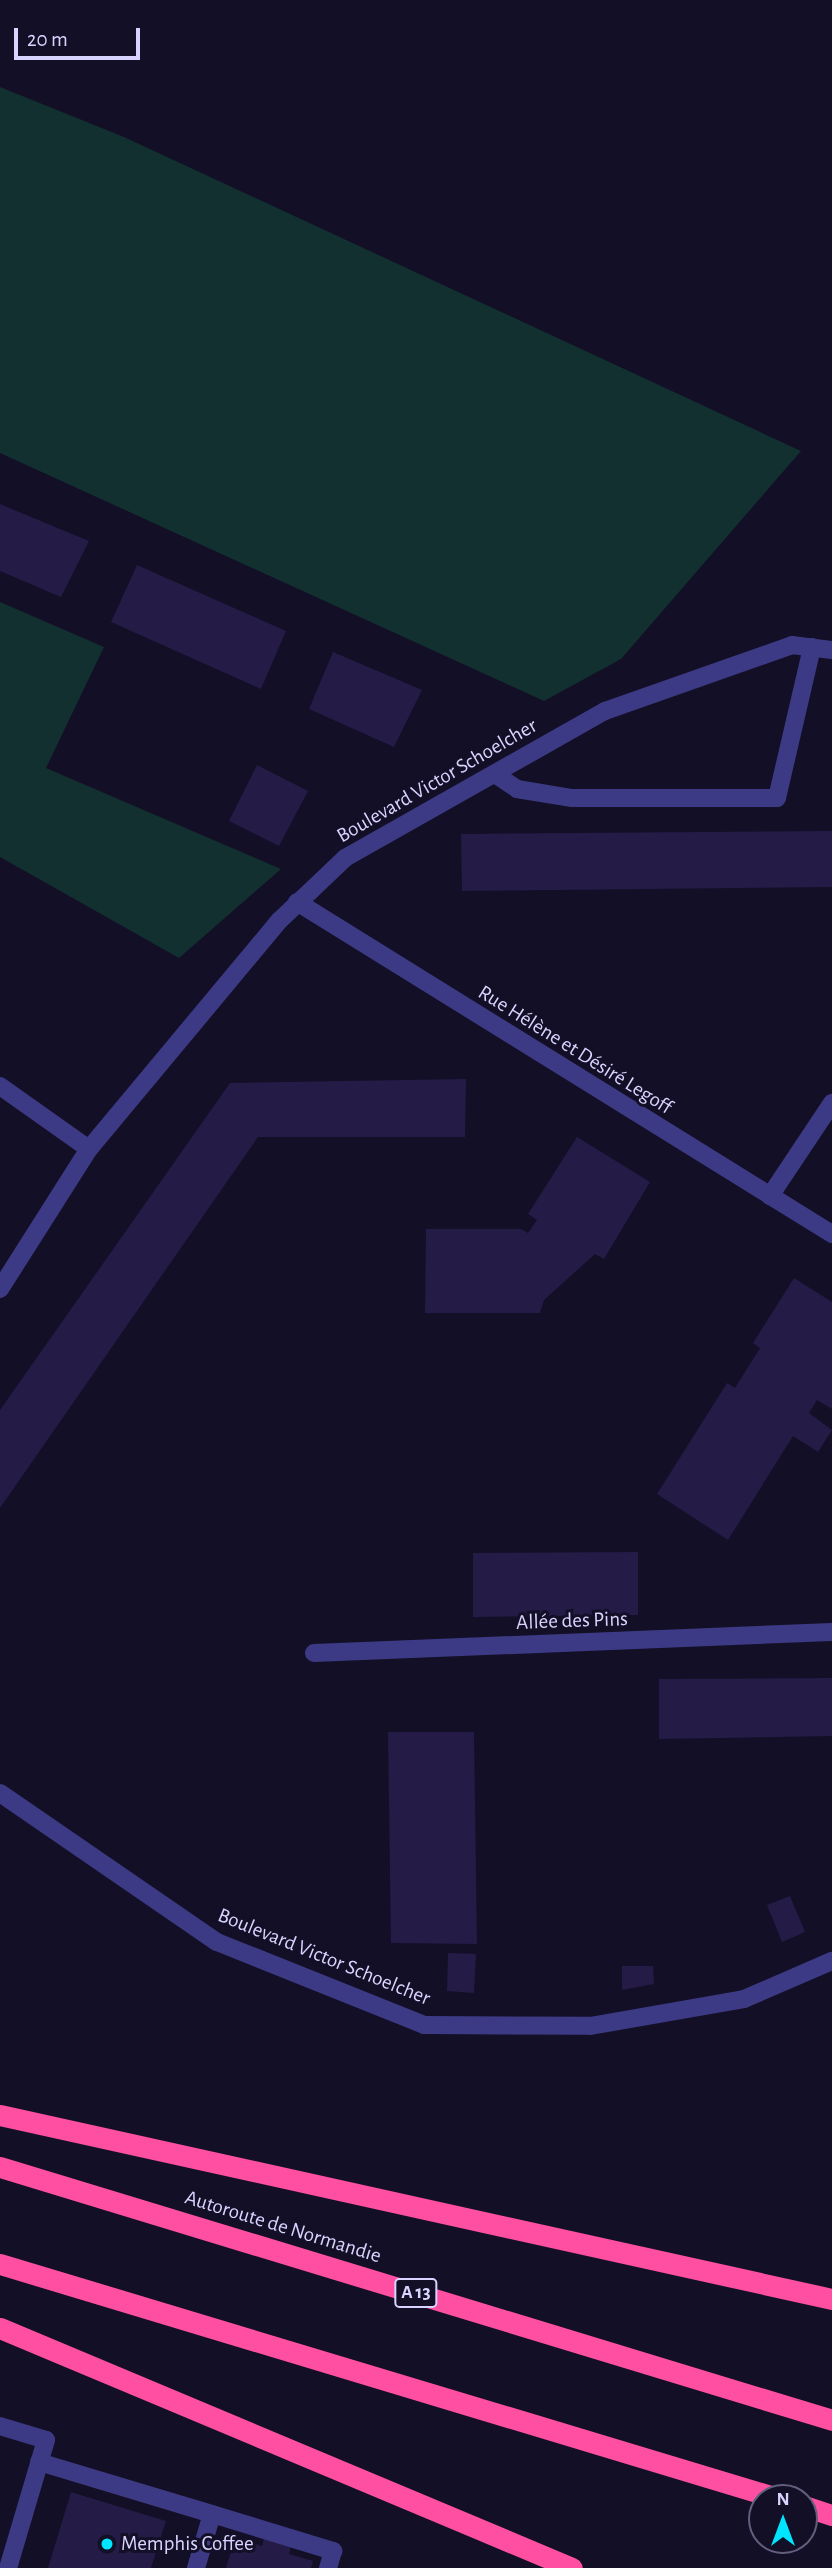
<!DOCTYPE html>
<html>
<head>
<meta charset="utf-8">
<style>
	body { margin:0 }
	#map { position:relative; width:832px; height:2568px; overflow:hidden; background:#130f26; font-family:"Alegreya Sans",sans-serif }
	div>[style] { position:absolute }
	.green>* { inset:0; background:#12302f }
	.building>* { inset:0; background:#241b47 }
	.service>* { height:18px; margin:-9px; padding:0 9px; transform-origin:9px; border-radius:9px; background:#3d3a85 }
	.minor>* { height:18px; margin:-9px; padding:0 9px; transform-origin:9px; border-radius:9px; background:#3d3a85 }
	.motorway>* { height:21px; margin:-10.5px; padding:0 10.5px; transform-origin:10.5px; border-radius:10.5px; background:#ff4fa3 }
	.dots>* { width:19px; height:19px; translate:-50% -50%; box-sizing:border-box; border:4px solid #130f26; border-radius:50% }
	span { translate:-50% -50%; white-space:nowrap; text-align:center; line-height:1.15; -webkit-text-stroke:6px #130f26; paint-order:stroke }
	.shield-label span { padding:2px 5px; background:#130f26; border:2px solid; border-radius:5px; -webkit-text-stroke-width:0 }
	.shield-label { font-size:19px; color:#d9d4ff; font-weight:700 }
	.street-label { font-size:21px; color:#d9d4ff }
	.poi-label { font-size:21px; color:#d9d4ff }
	.left { translate:0 -50%; text-align:left }
	.north { position:absolute; left:748px; top:2484px; width:70px; height:70px; box-sizing:border-box; background:#130f26; border:2px solid #625e7d; border-radius:50%; rotate:0deg; font-size:19px; font-weight:700; line-height:28px; text-align:center; color:#d9d4ff }
	.north::after { content:''; display:block; margin:auto; width:24px; height:32px; background:#00e5ff; clip-path:polygon(50% 0,100% 100%,50% 72%,0 100%) }
	.scale { position:absolute; left:14px; top:28px; width:126px; height:32px; box-sizing:border-box; border:4px solid #d9d4ff; border-top:0; padding-left:9px; font-size:21px; line-height:24px; white-space:nowrap; color:#d9d4ff; -webkit-text-stroke:5px #130f26; paint-order:stroke }
</style>
</head>
<body>
<div id="map">
	<div class="green">
		<div style="clip-path:polygon(0 87px,124px 137px,801px 451px,621px 659px,544px 701px,0 453px)"></div>
		<div style="clip-path:polygon(0 602px,104px 647px,46px 768px,281px 869px,179px 958px,0 857px)"></div>
	</div>
	<div class="building">
		<div style="clip-path:polygon(0 504px,89px 541px,61px 597px,0 571px)"></div>
		<div style="clip-path:polygon(137px 565px,286px 631px,261px 689px,111px 622px)"></div>
		<div style="clip-path:polygon(333px 652px,422px 690px,394px 747px,309px 709px)"></div>
		<div style="clip-path:polygon(257px 765px,308px 791px,279px 846px,229px 821px)"></div>
		<div style="clip-path:polygon(832px 831px,832px 887px,462px 891px,461px 834px)"></div>
		<div style="clip-path:polygon(466px 1079px,465px 1137px,258px 1137px,0 1508px,0 1410px,230px 1083px)"></div>
		<div style="clip-path:polygon(577px 1137px,650px 1182px,604px 1259px,595px 1254px,544px 1300px,540px 1313px,425px 1313px,426px 1229px,521px 1229px,528px 1233px,537px 1220px,528px 1214px)"></div>
		<div style="clip-path:polygon(794px 1278px,832px 1302px,832px 1409px,817px 1400px,809px 1413px,832px 1430px,818px 1452px,793px 1436px,728px 1540px,657px 1494px,727px 1383px,735px 1388px,760px 1348px,753px 1343px)"></div>
		<div style="clip-path:polygon(638px 1552px,638px 1615px,473px 1617px,473px 1553px)"></div>
		<div style="clip-path:polygon(832px 1678px,832px 1736px,659px 1739px,659px 1679px)"></div>
		<div style="clip-path:polygon(388px 1732px,474px 1732px,477px 1944px,391px 1943px)"></div>
		<div style="clip-path:polygon(790px 1896px,805px 1932px,782px 1942px,767px 1905px)"></div>
		<div style="clip-path:polygon(448px 1953px,476px 1954px,474px 1993px,447px 1991px)"></div>
		<div style="clip-path:polygon(622px 1966px,653px 1966px,654px 1984px,622px 1990px)"></div>
		<div style="clip-path:polygon(71px 2492px,166px 2521px,151px 2568px,48px 2568px)"></div>
		<div style="clip-path:polygon(265px 2535px,292px 2542px,289px 2554px,313px 2561px,311px 2568px,226px 2568px,235px 2538px,262px 2546px)"></div>
	</div>
	<div class="service">
		<div style="left:495px;top:774px;width:27px;rotate:34deg"></div>
		<div style="left:517px;top:789px;width:56px;rotate:9.3deg"></div>
		<div style="left:572px;top:798px;width:205px"></div>
		<div style="left:777px;top:798px;width:155px;rotate:-76.9deg"></div>
		<div style="left:0;top:2426px;width:48px;rotate:16.9deg"></div>
		<div style="left:46px;top:2440px;width:134px;rotate:106.5deg"></div>
		<div style="left:39px;top:2462px;width:181px;rotate:16.7deg"></div>
		<div style="left:196px;top:2568px;width:56px;rotate:-73.5deg"></div>
		<div style="left:212px;top:2514px;width:127px;rotate:17deg"></div>
		<div style="left:333px;top:2551px;width:18px;rotate:106deg"></div>
	</div>
	<div class="minor">
		<div style="left:297px;top:902px;width:630px;rotate:31.82deg"></div>
		<div style="left:0;top:1086px;width:109px;rotate:35.3deg"></div>
		<div style="left:770px;top:1196px;width:112px;rotate:-56.3deg"></div>
		<div style="left:0;top:1289px;width:166px;rotate:-57.6deg"></div>
		<div style="left:89px;top:1149px;width:298px;rotate:-50.2deg"></div>
		<div style="left:280px;top:920px;width:90px;rotate:-43.6deg"></div>
		<div style="left:345px;top:858px;width:299px;rotate:-29.5deg"></div>
		<div style="left:605px;top:711px;width:198px;rotate:-19.4deg"></div>
		<div style="left:792px;top:645px;width:40px;rotate:7.1deg"></div>
		<div style="left:314px;top:1653px;width:518px;rotate:-2.32deg"></div>
		<div style="left:0;top:1793px;width:263px;rotate:34.5deg"></div>
		<div style="left:217px;top:1942px;width:223px;rotate:21.8deg"></div>
		<div style="left:424px;top:2025px;width:166px;rotate:0.3deg"></div>
		<div style="left:590px;top:2026px;width:156px;rotate:-9.9deg"></div>
		<div style="left:744px;top:1999px;width:96px;rotate:-23.4deg"></div>
	</div>
	<div class="motorway">
		<div style="left:0;top:2115px;width:852px;rotate:12.47deg"></div>
		<div style="left:0;top:2167px;width:870px;rotate:16.91deg"></div>
		<div style="left:0;top:2264px;width:811px;rotate:16.76deg"></div>
		<div style="left:0;top:2328px;width:620px;rotate:22.76deg"></div>
		<div style="left:804px;top:2506px;width:29px;rotate:18deg"></div>
	</div>
	<div class="dots">
		<div style="left:107px;top:2544px;background:#00e5ff"></div>
	</div>
	<div class="shield-label">
		<span style="left:416px;top:2293px">A 13</span>
	</div>
	<div class="street-label">
		<span style="left:437px;top:781px;rotate:-30deg">Boulevard Victor Schoelcher</span>
		<span style="left:575px;top:1050px;rotate:32deg">Rue Hélène et Désiré Legoff</span>
		<span style="left:572px;top:1621px;rotate:-2deg">Allée des Pins</span>
		<span style="left:324px;top:1957px;rotate:22deg">Boulevard Victor Schoelcher</span>
		<span style="left:283px;top:2227px;rotate:17deg">Autoroute de Normandie</span>
	</div>
	<div class="poi-label">
		<span class="left" style="left:121px;top:2544px">Memphis Coffee</span>
	</div>
	<div class="north">N</div>
	<div class="scale">20 m</div>
</div>
</body>
</html>
